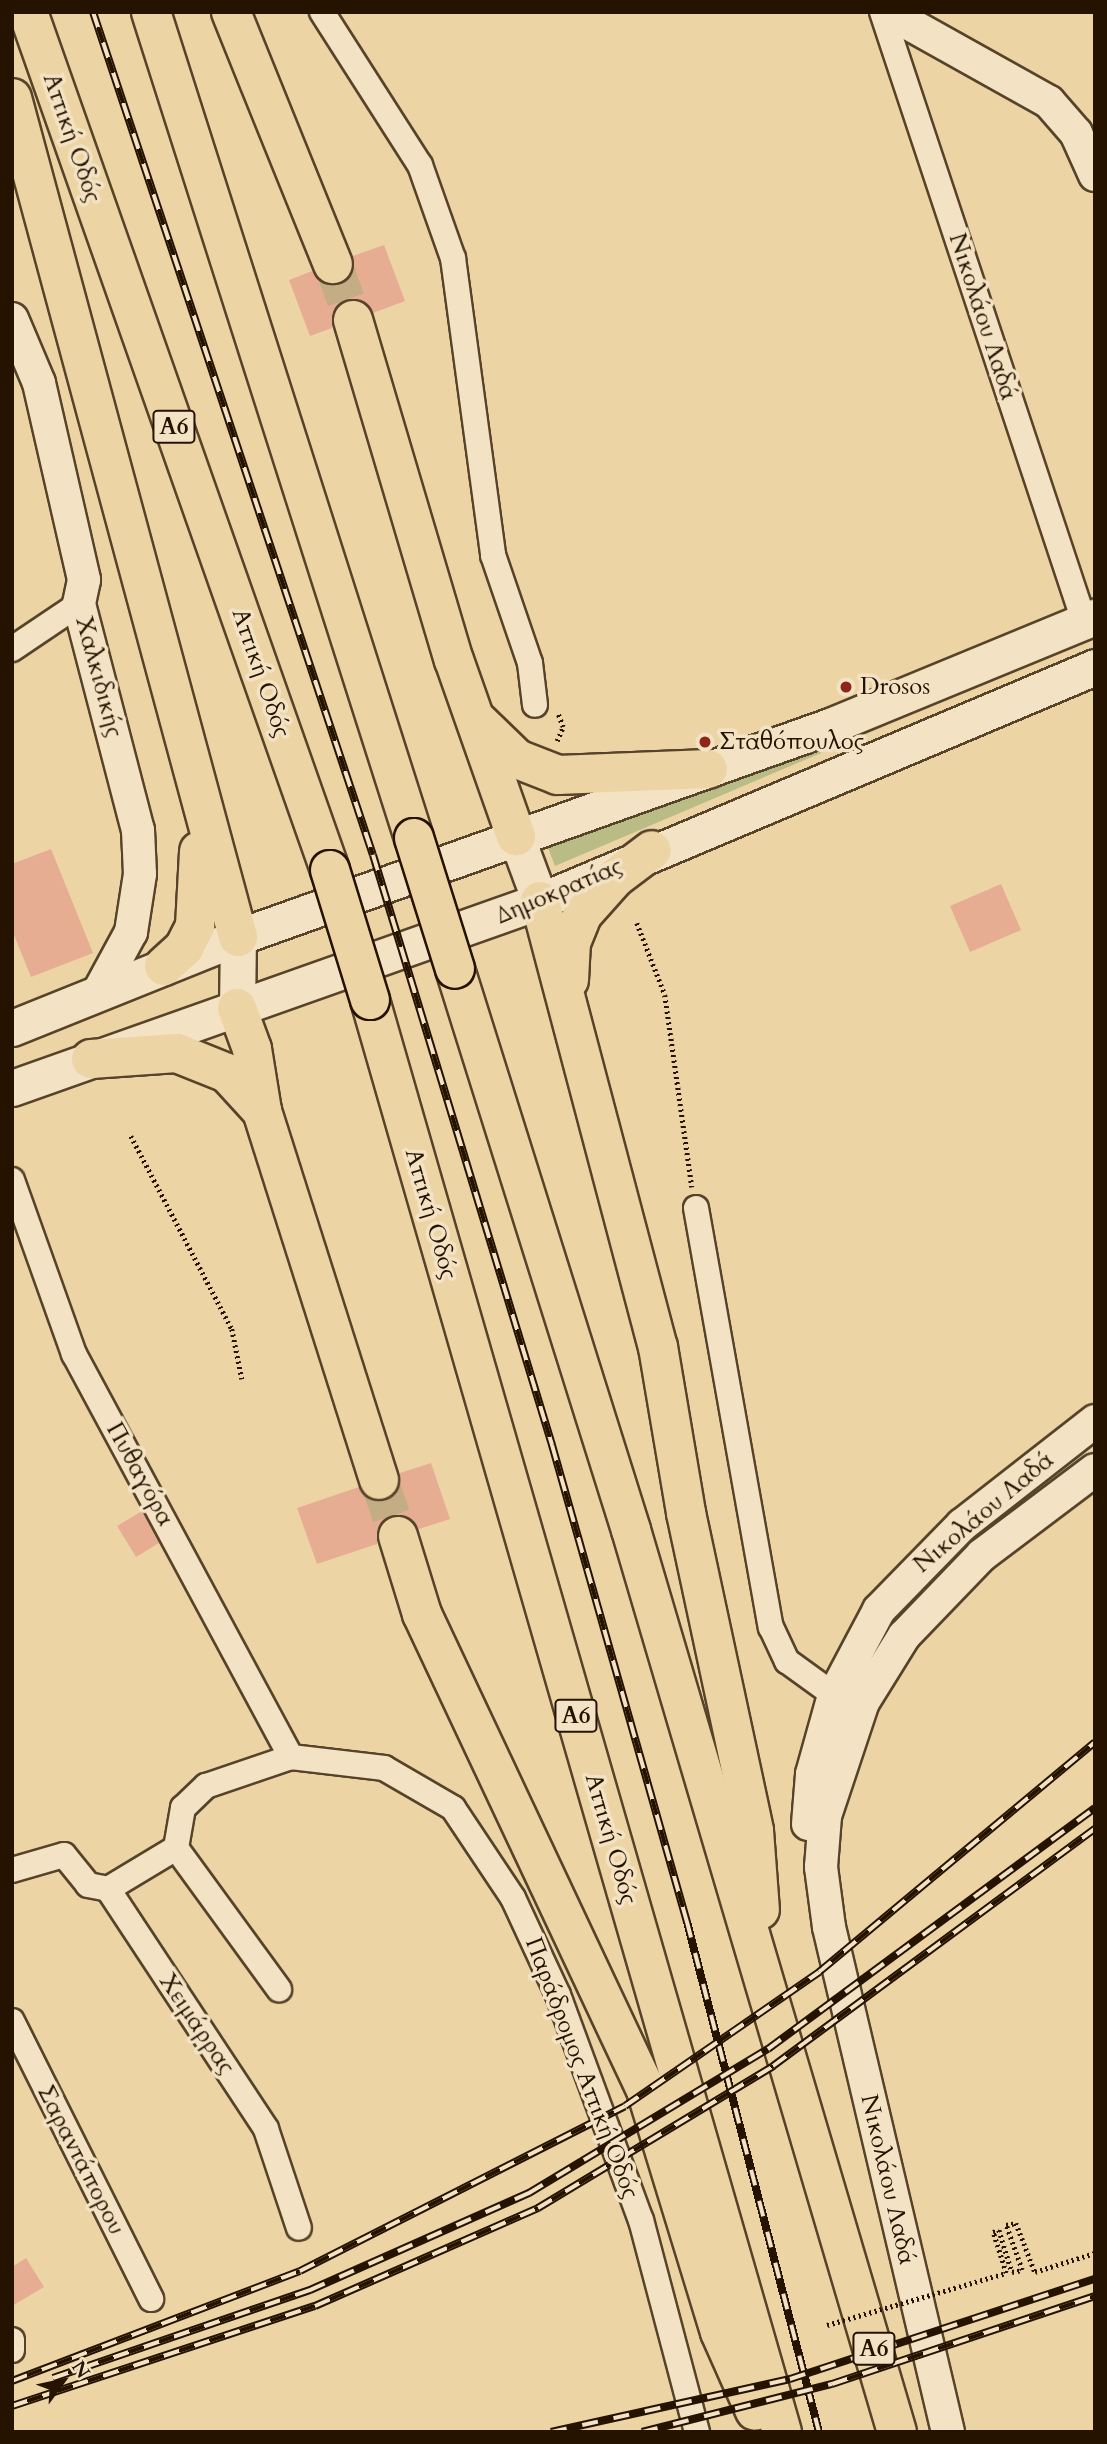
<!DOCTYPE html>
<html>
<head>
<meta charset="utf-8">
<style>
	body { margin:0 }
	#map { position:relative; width:1107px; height:2444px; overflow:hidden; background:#ecd4a5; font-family:Cardo,serif }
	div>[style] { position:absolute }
	.green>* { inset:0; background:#babc85 }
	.building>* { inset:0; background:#e6ad93 }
	.motorway-tunnel>* { height:38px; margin-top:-19px; transform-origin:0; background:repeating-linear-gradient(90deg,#c4ad84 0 38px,transparent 0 57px) }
	.path>* { height:4.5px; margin-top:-2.25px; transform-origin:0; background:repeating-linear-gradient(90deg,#251300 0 2px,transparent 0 5.5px) }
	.roads { filter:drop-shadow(2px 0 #574329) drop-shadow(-2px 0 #574329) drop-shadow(0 2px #574329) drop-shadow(0 -2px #574329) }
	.minor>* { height:24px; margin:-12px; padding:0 12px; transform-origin:12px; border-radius:12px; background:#f3e3c4 }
	.tertiary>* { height:32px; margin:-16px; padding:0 16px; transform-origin:16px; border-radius:16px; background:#f3e3c4 }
	.secondary>* { height:35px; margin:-17.5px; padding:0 17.5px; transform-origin:17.5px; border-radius:17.5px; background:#f3e3c4 }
	.motorway>* { height:38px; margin:-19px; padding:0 19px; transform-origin:19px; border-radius:19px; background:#ecd4a5 }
	.rail>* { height:8px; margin-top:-4px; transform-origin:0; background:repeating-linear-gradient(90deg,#f3e3c4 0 16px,#251300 0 32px); box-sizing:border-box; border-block:2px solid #251300 }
	.path-bridge>* { height:4.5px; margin-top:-2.25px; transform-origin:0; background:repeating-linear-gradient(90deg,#251300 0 2px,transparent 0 5.5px) }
	.bridges { filter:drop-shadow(2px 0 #251300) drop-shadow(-2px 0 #251300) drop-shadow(0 2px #251300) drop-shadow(0 -2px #251300) }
	.motorway-bridge>* { height:38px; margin:-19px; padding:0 19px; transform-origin:19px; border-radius:19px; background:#ecd4a5 }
	.dots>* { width:19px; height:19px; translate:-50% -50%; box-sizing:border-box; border:4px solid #f3e3c4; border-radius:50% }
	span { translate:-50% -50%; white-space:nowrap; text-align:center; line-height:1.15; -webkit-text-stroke:7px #f3e3c4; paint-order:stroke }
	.shield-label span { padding:2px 5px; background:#f3e3c4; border:2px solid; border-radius:5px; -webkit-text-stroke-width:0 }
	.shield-label { font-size:23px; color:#251300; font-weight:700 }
	.street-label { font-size:24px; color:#251300 }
	.poi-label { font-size:24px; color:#251300 }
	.left { translate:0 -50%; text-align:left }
	.frame { position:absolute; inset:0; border:14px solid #251300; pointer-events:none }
	.north { position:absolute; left:28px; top:2346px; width:70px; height:70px; -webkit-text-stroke:5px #f3e3c4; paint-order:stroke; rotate:57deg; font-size:19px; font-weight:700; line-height:28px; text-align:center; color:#251300 }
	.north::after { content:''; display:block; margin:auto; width:24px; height:32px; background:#251300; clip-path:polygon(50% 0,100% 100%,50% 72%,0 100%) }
</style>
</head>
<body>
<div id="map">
	<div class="green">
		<div style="clip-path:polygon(882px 714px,887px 725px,555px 866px,545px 840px)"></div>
	</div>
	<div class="building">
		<div style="clip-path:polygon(384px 245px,405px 301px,373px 313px,359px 299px,346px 299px,332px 314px,332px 328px,310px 336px,289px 280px,312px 271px,320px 282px,341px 284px,351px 277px,353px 256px)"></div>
		<div style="clip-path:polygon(51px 849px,93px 953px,31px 977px,12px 930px,12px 864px)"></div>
		<div style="clip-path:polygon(1001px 884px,1021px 930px,970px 952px,950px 906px)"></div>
		<div style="clip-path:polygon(431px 1463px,450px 1519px,419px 1529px,404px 1515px,391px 1515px,377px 1530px,377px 1544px,317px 1564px,297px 1508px,359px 1487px,374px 1501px,386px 1501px,400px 1485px,400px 1473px)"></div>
		<div style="clip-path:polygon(142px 1511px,159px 1543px,136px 1557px,117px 1526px)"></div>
		<div style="clip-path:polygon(26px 2258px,44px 2287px,12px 2306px,12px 2267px)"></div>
	</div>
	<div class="motorway-tunnel">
		<div style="left:333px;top:264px;width:59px;rotate:70.3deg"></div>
		<div style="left:379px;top:1480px;width:59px;rotate:71.3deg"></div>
	</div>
	<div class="path">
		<div style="left:557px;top:741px;width:15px;rotate:-67deg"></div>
		<div style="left:563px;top:727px;width:14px;rotate:-111deg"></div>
		<div style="left:637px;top:923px;width:77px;rotate:68.7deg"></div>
		<div style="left:665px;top:995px;width:194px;rotate:82deg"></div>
		<div style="left:131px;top:1136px;width:218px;rotate:62.4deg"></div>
		<div style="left:232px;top:1329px;width:51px;rotate:78.7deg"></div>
		<div style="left:999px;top:2230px;width:44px;rotate:72.8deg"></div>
		<div style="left:1012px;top:2272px;width:10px;rotate:-11deg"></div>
		<div style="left:1022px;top:2270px;width:48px;rotate:-109.6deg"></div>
		<div style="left:1006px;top:2225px;width:10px;rotate:-11deg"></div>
		<div style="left:1016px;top:2223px;width:53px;rotate:68.8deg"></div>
		<div style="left:1035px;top:2272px;width:63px;rotate:-17.6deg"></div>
	</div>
	<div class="roads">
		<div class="minor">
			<div style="left:322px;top:12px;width:182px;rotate:57.4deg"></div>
			<div style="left:420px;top:165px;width:99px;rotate:70.5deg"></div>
			<div style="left:453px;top:258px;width:300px;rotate:82.3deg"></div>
			<div style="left:493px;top:555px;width:114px;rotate:71.1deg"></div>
			<div style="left:530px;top:663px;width:42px;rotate:83.2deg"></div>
			<div style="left:882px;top:12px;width:642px;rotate:71.65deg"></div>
			<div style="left:12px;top:649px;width:81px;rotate:-33.9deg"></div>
			<div style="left:12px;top:1180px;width:185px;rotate:70.4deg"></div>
			<div style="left:74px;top:1354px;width:458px;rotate:61.7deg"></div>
			<div style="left:696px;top:1208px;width:426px;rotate:79.9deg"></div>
			<div style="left:771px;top:1627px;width:38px;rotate:65deg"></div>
			<div style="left:787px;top:1661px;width:58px;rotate:35.9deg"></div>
			<div style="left:176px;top:1848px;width:175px;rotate:53.9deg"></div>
			<div style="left:12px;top:1870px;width:54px;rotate:-16.1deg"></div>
			<div style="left:64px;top:1855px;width:38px;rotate:51deg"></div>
			<div style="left:88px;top:1885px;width:20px;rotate:11deg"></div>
			<div style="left:108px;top:1889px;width:79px;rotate:-31.1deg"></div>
			<div style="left:176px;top:1848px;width:41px;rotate:-80.1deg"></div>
			<div style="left:183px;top:1808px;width:32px;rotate:-44deg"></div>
			<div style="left:206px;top:1786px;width:90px;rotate:-18.8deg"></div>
			<div style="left:291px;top:1757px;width:94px;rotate:6.7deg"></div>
			<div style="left:384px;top:1768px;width:80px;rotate:30.1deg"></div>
			<div style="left:453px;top:1808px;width:108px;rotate:56.3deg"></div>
			<div style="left:513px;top:1898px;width:107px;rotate:65.1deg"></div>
			<div style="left:558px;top:1995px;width:240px;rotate:69.8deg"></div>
			<div style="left:641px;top:2220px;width:219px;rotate:75.2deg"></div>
			<div style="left:108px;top:1889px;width:287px;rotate:56.6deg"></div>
			<div style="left:266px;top:2129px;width:104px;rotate:71.6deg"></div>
			<div style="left:12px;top:2021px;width:311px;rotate:63.4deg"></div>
			<div style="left:12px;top:2340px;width:10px;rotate:90deg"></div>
		</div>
		<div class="tertiary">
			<div style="left:888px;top:12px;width:184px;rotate:29.2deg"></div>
			<div style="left:1049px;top:102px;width:41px;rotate:48.9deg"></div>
			<div style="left:1076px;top:133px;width:46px;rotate:65.7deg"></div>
			<div style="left:12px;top:319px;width:69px;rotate:67.1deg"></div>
			<div style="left:39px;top:383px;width:202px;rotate:77.1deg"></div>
			<div style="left:84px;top:580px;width:25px;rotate:102deg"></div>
			<div style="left:79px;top:604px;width:234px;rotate:75.4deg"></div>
			<div style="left:138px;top:830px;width:44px;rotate:87.4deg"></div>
			<div style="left:140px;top:874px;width:59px;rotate:98.8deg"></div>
			<div style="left:131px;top:932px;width:69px;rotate:118.4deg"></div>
			<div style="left:808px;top:1824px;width:50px;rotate:-85.4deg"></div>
			<div style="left:812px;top:1774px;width:82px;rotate:-74.4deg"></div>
			<div style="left:834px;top:1695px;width:96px;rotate:-62.1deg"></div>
			<div style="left:879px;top:1610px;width:119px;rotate:-45.7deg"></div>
			<div style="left:962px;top:1525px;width:169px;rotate:-38deg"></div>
			<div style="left:948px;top:2432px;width:519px;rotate:-103.26deg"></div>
			<div style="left:829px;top:1927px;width:61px;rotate:-97.6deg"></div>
			<div style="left:821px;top:1867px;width:51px;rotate:-85.5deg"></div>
			<div style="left:825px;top:1816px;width:120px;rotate:-71.6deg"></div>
			<div style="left:863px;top:1702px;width:78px;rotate:-58.2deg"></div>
			<div style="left:904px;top:1636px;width:112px;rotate:-46.1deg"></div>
			<div style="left:982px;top:1555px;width:141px;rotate:-37deg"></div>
		</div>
		<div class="secondary">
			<div style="left:516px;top:836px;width:69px;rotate:69.7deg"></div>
			<div style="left:237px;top:1008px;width:71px;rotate:-89.2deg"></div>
			<div style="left:12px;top:1028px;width:244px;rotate:-21.9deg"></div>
			<div style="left:238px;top:937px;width:628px;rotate:-19.62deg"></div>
			<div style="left:830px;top:726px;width:287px;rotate:-22.4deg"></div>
			<div style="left:12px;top:1088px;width:560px;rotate:-19.5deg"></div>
			<div style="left:540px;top:901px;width:602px;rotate:-22.86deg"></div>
		</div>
		<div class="motorway">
			<div style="left:28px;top:12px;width:910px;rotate:70.61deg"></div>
			<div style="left:151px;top:12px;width:867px;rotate:72.34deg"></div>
			<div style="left:231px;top:12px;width:272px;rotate:68deg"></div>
			<div style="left:12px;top:98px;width:869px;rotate:74.92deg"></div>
			<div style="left:353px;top:320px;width:355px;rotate:73.5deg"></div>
			<div style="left:454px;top:660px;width:187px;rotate:70.6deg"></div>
			<div style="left:479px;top:722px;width:53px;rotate:44.2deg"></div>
			<div style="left:517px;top:759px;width:44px;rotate:21.3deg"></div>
			<div style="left:558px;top:775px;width:150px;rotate:-2.3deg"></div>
			<div style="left:540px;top:901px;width:461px;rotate:75.2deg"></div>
			<div style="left:658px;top:1347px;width:168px;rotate:80.4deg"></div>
			<div style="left:686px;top:1513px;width:325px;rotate:77.9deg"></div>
			<div style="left:754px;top:1831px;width:79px;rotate:85.7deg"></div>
			<div style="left:164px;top:966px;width:27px;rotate:-42deg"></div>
			<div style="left:184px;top:948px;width:25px;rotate:-63deg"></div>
			<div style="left:195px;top:926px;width:75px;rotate:-86.9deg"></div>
			<div style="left:455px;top:969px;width:588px;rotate:72.58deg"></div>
			<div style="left:631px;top:1530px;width:940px;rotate:73.57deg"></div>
			<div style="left:569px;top:980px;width:37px;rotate:-87deg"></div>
			<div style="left:571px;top:943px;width:31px;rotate:-68deg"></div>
			<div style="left:583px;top:914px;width:48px;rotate:-48.4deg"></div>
			<div style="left:615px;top:878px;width:46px;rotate:-37.1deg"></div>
			<div style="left:370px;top:1000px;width:1490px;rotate:73.95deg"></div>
			<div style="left:237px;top:1008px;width:44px;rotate:69.9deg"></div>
			<div style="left:252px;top:1049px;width:63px;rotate:80.8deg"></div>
			<div style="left:262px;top:1111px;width:387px;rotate:72.4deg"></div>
			<div style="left:91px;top:1059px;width:86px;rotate:-4deg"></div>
			<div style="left:177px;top:1053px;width:54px;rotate:21.8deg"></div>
			<div style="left:227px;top:1073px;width:52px;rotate:47.4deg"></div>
			<div style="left:398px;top:1536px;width:82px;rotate:72.9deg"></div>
			<div style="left:422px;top:1614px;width:526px;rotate:64.8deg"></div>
			<div style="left:646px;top:2090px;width:253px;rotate:73deg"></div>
			<div style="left:720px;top:2332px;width:86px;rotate:66.1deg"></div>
		</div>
	</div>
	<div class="rail">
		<div style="left:93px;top:12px;width:888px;rotate:71.63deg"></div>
		<div style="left:373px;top:855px;width:617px;rotate:73.12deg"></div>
		<div style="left:552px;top:1445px;width:496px;rotate:74.2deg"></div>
		<div style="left:687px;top:1922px;width:527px;rotate:75.49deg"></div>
		<div style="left:53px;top:2378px;width:272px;rotate:-18.9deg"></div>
		<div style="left:310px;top:2290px;width:240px;rotate:-23.9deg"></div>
		<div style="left:529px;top:2193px;width:279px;rotate:-31.1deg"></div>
		<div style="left:768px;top:2049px;width:406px;rotate:-36.4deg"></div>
		<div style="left:12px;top:2381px;width:308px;rotate:-20.9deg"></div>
		<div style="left:300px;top:2271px;width:364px;rotate:-26.9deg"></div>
		<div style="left:625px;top:2106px;width:236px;rotate:-34.6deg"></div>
		<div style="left:819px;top:1972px;width:359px;rotate:-39.8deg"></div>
		<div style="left:12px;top:2406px;width:319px;rotate:-18.3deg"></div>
		<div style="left:315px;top:2306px;width:244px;rotate:-23.7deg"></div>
		<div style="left:538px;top:2208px;width:275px;rotate:-31.1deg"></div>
		<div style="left:773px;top:2066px;width:400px;rotate:-36.4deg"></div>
		<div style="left:551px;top:2432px;width:245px;rotate:-12.5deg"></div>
		<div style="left:790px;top:2379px;width:321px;rotate:-18.2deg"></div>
		<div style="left:642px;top:2432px;width:196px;rotate:-14.2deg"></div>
		<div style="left:832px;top:2384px;width:277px;rotate:-18.5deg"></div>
	</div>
	<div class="path-bridge">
		<div style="left:827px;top:2325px;width:186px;rotate:-16.2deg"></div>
		<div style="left:1006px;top:2273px;width:43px;rotate:-107.6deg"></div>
		<div style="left:993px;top:2232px;width:6px;rotate:-18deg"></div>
	</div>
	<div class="bridges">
		<div class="motorway-bridge">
			<div style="left:414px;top:838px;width:137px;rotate:72.6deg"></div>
			<div style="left:330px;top:870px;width:136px;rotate:72.9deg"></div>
		</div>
	</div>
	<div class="dots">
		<div style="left:846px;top:687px;background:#8f2418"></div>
		<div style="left:705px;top:742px;background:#8f2418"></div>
	</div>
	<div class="shield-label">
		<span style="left:174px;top:427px">Α6</span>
		<span style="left:576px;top:1716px">Α6</span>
		<span style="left:874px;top:2349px">Α6</span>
	</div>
	<div class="street-label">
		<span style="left:72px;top:138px;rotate:71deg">Αττική Οδός</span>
		<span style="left:983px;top:317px;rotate:72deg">Νικολάου Λαδά</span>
		<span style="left:261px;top:673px;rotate:71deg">Αττική Οδός</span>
		<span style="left:99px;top:677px;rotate:75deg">Χαλκιδικής</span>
		<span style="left:559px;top:891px;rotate:-23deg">Δημοκρατίας</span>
		<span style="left:431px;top:1214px;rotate:74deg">Αττική Οδός</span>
		<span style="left:140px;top:1474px;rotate:61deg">Πυθαγόρα</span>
		<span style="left:984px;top:1512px;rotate:-40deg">Νικολάου Λαδά</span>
		<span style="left:611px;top:1839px;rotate:74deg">Αττική Οδός</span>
		<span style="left:197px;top:2024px;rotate:56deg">Χειμάρρας</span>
		<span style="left:582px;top:2068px;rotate:69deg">Παράδρομος Αττική Οδός</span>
		<span style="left:81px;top:2160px;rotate:63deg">Σαραντάπορου</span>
		<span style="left:888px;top:2180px;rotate:77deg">Νικολάου Λαδά</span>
	</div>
	<div class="poi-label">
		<span class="left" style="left:860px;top:687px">Drosos</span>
		<span class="left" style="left:719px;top:742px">Σταθόπουλος</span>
	</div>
	<div class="frame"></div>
	<div class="north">N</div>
</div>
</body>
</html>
